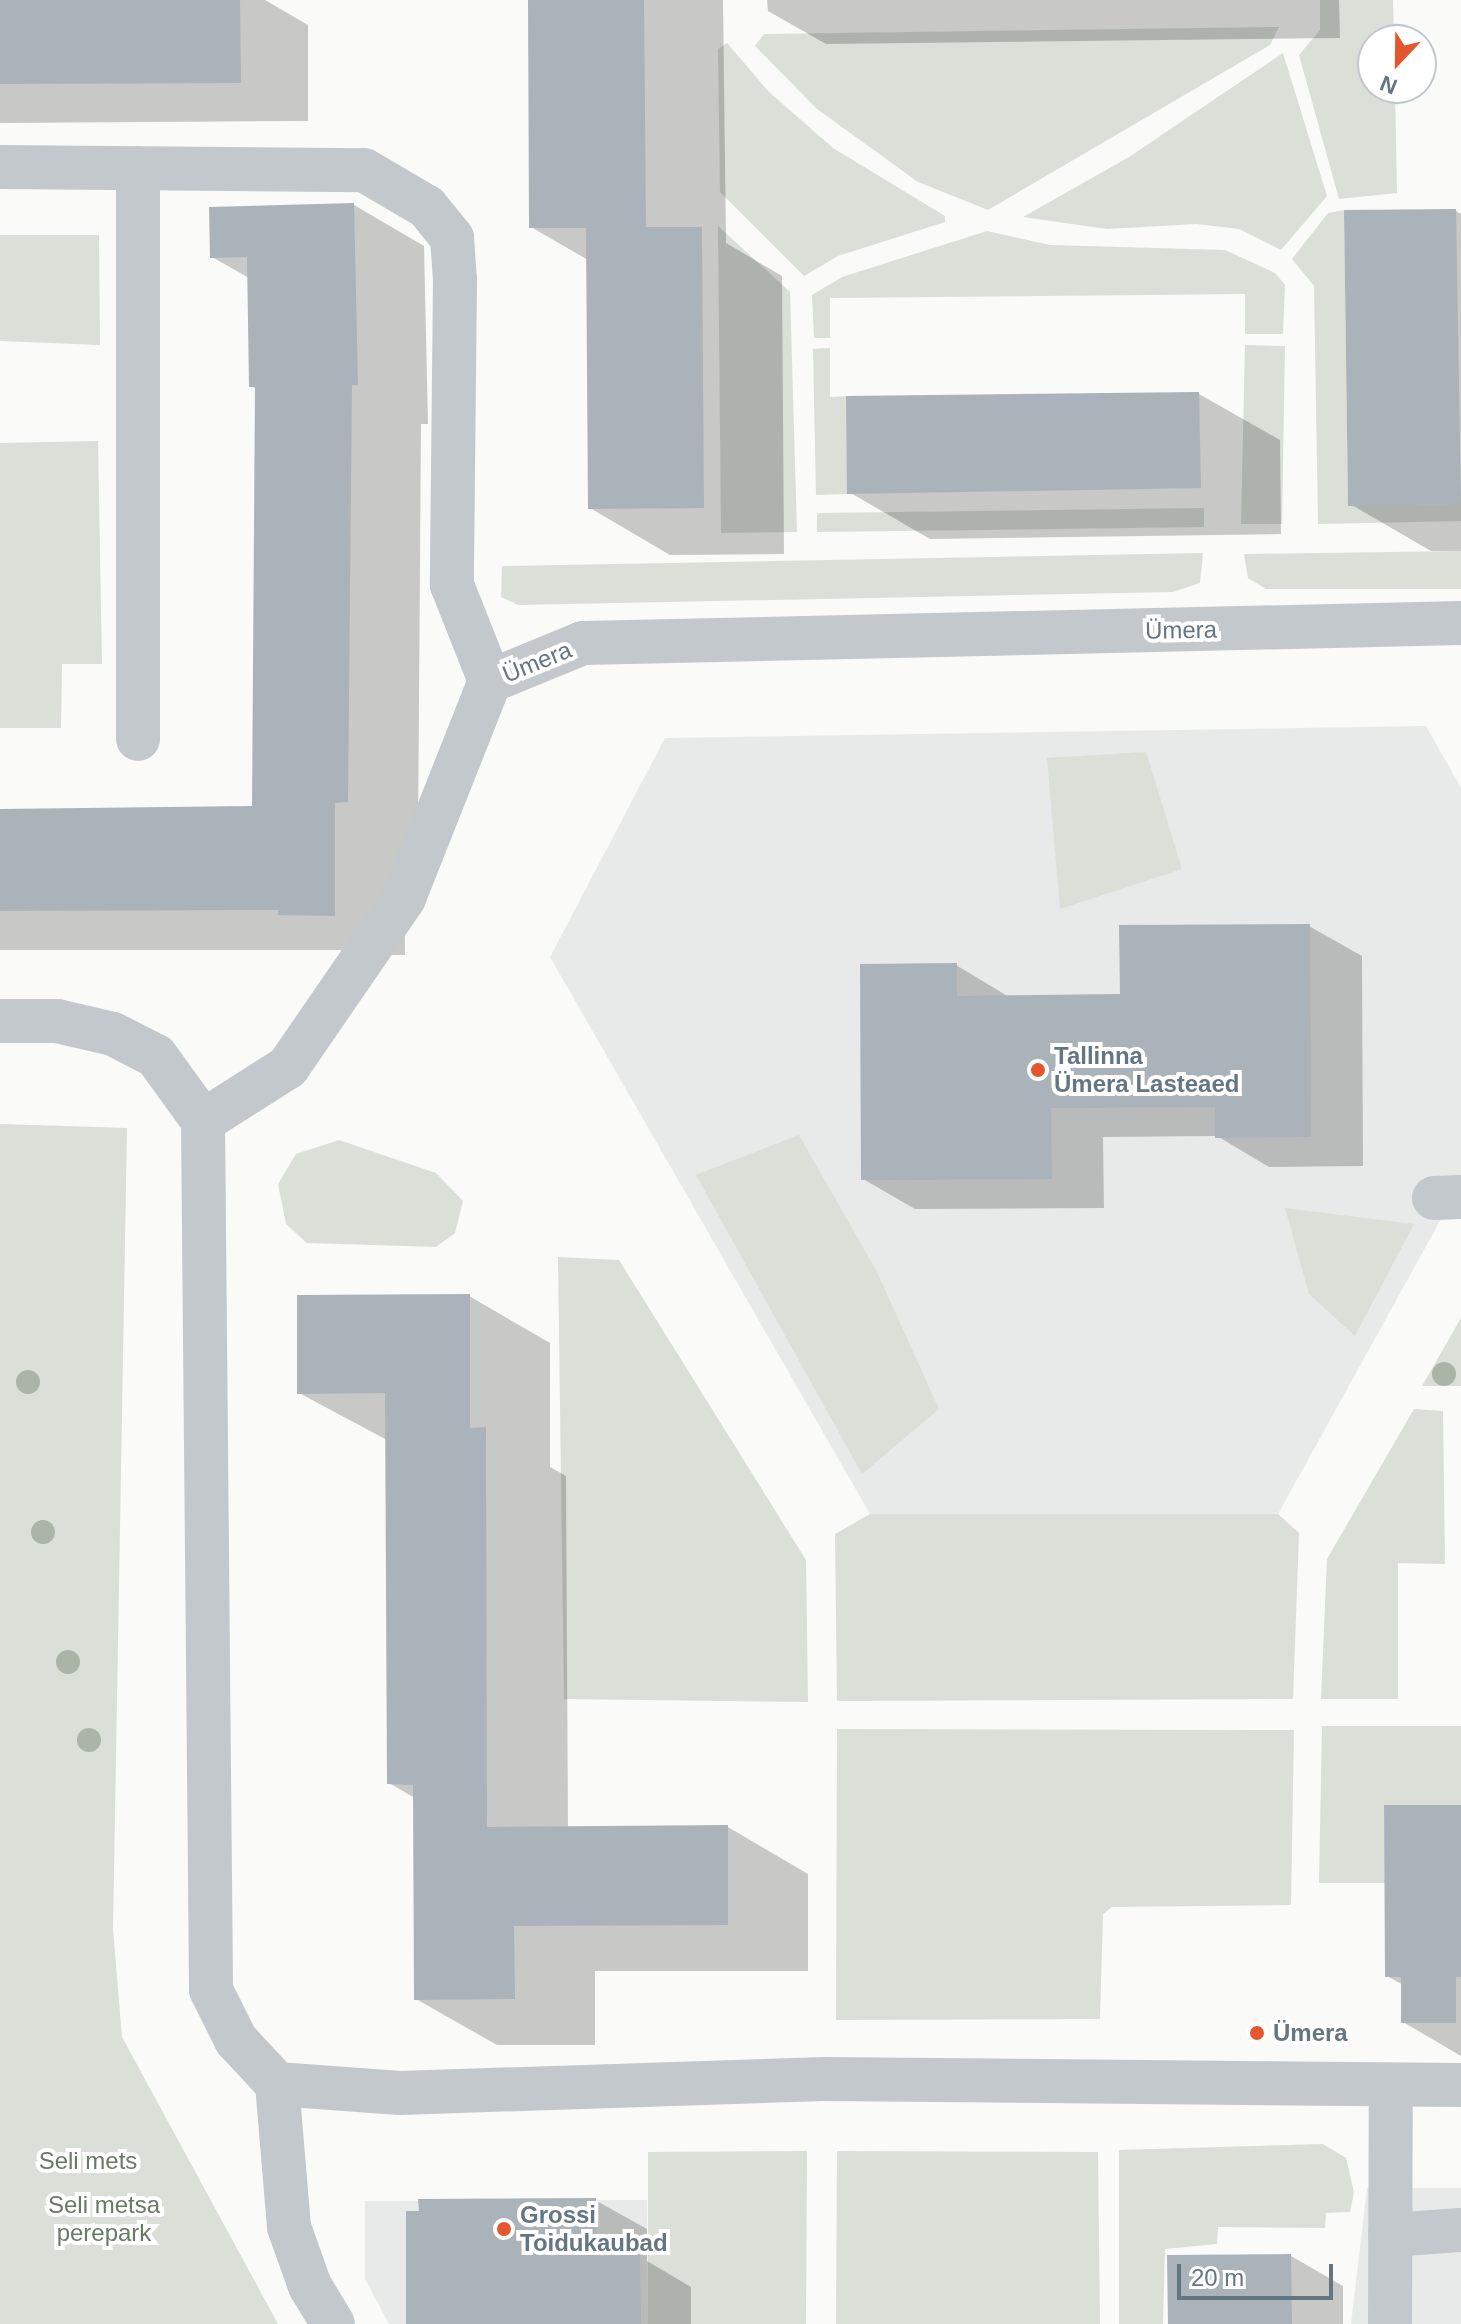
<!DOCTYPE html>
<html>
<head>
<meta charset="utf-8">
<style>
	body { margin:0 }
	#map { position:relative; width:1461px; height:2324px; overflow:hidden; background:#fafaf8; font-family:Helvetica,sans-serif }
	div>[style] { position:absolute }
	.built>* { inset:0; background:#e8e9e9 }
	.green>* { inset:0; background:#dadfd7 }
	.shadow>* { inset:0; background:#0003 }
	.building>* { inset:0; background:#aab3b9 }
	.minor>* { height:44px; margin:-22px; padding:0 22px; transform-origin:22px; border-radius:22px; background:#c3c8cc }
	.trees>* { width:24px; height:24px; margin:-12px; border-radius:50%; background:#aab4a7 }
	.dots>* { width:22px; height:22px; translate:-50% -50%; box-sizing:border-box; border:4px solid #fff; border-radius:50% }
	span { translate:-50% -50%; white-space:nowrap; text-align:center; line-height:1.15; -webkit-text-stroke:8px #fff; paint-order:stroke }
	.street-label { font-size:24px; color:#657683 }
	.poi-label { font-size:24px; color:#657683; font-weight:700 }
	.left { translate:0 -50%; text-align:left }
	.park-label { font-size:24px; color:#687a64 }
	.north { position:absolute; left:1357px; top:24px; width:80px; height:80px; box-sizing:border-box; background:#fff; border:2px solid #c1c8cd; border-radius:50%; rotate:202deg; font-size:22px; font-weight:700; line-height:32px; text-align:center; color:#657683 }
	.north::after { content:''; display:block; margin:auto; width:28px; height:36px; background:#e4572e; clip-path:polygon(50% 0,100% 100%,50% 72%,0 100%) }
	.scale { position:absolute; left:1177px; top:2264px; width:156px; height:36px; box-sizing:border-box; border:4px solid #657683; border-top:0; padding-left:10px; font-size:24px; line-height:28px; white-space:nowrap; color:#657683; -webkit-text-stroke:6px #fff; paint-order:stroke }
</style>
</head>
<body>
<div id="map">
	<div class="built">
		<div style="clip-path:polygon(1426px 726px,1461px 788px,1461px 1183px,1278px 1514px,870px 1514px,550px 957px,665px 738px)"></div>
		<div style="clip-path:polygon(1367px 2188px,1461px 2188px,1461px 2324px,1351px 2324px)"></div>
		<div style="clip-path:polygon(647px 2200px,648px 2324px,389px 2324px,365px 2279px,365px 2201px)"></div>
	</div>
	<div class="green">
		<div style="clip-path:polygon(1320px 0,1393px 0,1394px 40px,1373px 40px,1373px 88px,1395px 88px,1397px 193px,1339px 199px,1299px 55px,1320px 30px)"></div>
		<div style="clip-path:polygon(1279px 27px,1270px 45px,988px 210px,918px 182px,817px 109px,755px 46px,764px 34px)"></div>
		<div style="clip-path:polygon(727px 43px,768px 91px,833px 148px,945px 216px,945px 222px,838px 256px,804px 276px,720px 192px,718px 49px)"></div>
		<div style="clip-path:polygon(1283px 53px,1327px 196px,1281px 250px,1239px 229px,1196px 224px,1107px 229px,1023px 217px,1129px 157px)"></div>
		<div style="clip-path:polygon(1344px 210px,1348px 505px,1461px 504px,1461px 521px,1318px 524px,1314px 286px,1292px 259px,1328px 213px)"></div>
		<div style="clip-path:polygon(718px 226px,790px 292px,797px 532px,721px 533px)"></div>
		<div style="clip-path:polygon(987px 231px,1050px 245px,1225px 250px,1275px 273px,1285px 285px,1283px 334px,1245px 334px,1245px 294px,830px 298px,830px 338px,814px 338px,812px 295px,842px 277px)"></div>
		<div style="clip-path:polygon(0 235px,99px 235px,100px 345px,0 341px)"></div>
		<div style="clip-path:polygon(1245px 345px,1285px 346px,1282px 524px,1241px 524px)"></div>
		<div style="clip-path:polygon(830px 348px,830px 397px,847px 396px,847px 494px,816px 495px,813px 349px)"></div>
		<div style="clip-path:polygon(98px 441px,102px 664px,62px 664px,61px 728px,0 728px,0 443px)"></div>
		<div style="clip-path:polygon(1204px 508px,1204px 527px,817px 532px,817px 513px)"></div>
		<div style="clip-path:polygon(1461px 551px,1461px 589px,1266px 589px,1248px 578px,1244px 554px)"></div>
		<div style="clip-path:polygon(1203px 553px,1200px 583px,1173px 592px,518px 605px,501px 597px,502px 566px)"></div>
		<div style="clip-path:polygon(1146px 752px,1182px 869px,1060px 909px,1047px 758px)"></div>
		<div style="clip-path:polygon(0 1124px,127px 1128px,113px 1929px,122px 2037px,278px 2324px,0 2324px)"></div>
		<div style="clip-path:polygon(799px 1135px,877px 1272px,939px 1409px,862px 1474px,696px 1175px)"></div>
		<div style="clip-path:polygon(339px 1140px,436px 1173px,463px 1201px,455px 1233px,436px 1247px,307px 1243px,286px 1224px,278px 1184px,296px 1154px)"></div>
		<div style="clip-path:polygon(1285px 1208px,1414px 1224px,1355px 1336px,1309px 1294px)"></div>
		<div style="clip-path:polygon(558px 1257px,619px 1260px,806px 1560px,808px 1702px,564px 1699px)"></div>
		<div style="clip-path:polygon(1461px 1318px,1461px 1386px,1422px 1386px)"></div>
		<div style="clip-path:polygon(1414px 1409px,1443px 1411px,1445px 1564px,1398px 1563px,1398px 1699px,1321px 1699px,1327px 1559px)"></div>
		<div style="clip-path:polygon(870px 1514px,1278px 1514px,1299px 1533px,1293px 1699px,837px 1701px,835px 1534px)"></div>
		<div style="clip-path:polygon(1322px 1726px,1461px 1726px,1461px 1805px,1384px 1805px,1385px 1883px,1319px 1883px)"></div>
		<div style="clip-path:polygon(837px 1729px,1294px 1730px,1291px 1905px,1112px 1907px,1103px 1914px,1100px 2019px,836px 2020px)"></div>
		<div style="clip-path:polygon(1323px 2144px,1346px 2158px,1354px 2192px,1350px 2212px,1326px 2213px,1325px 2228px,1218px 2227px,1217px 2244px,1165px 2249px,1163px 2324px,1119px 2324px,1119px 2150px)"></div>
		<div style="clip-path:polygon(807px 2151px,806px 2324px,648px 2324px,648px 2152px)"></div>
		<div style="clip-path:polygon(837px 2151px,1098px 2152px,1100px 2324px,836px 2324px)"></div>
	</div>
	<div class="shadow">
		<div style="clip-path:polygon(0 0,265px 0,308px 25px,308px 121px,0 123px)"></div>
		<div style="clip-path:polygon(530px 0,723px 0,726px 243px,782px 276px,784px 554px,670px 555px,590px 508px,588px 260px,531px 227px)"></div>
		<div style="clip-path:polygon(767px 0,1339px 0,1340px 38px,826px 44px,768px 11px)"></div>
		<div style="clip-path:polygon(354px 205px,424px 246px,428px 424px,421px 424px,418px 842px,404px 842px,405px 955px,351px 955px,341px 950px,0 950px,0 811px,254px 808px,257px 389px,251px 386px,249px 278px,212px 257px)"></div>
		<div style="clip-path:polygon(1456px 211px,1461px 214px,1461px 551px,1431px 551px,1350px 504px)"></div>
		<div style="clip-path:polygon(1199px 394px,1280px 440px,1281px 534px,930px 539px,849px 492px)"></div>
		<div style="clip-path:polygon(1309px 926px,1362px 956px,1363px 1166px,1269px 1167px,1217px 1136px,1103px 1137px,1104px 1208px,915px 1209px,863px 1179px,956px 965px,1009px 997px,1122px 996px)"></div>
		<div style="clip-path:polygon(469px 1296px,550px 1343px,550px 1467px,566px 1476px,568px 1828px,728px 1827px,808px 1874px,808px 1971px,595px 1971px,595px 2045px,497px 2045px,416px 1999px,415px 1798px,389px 1783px,387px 1440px,299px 1393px)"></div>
		<div style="clip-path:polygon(1461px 1807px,1461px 2056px,1403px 2022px,1403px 1985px,1387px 1976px)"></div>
		<div style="clip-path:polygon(595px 2200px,647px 2229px,647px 2261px,691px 2287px,691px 2324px,408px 2324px)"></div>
		<div style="clip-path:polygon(1291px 2256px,1343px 2286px,1343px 2324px,1169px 2324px)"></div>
	</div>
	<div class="building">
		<div style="clip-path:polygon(0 0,240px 0,241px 83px,0 84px)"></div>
		<div style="clip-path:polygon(528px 0,644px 0,646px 227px,702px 227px,704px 508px,588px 509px,586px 228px,529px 228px)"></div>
		<div style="clip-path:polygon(354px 203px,358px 385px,352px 385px,348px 802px,335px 803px,335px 916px,278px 915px,278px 910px,0 911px,0 809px,252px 806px,255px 387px,249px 387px,247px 257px,210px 258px,209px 207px)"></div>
		<div style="clip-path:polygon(1456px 209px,1461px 504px,1348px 506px,1344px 210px)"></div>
		<div style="clip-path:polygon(1199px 392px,1201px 488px,847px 494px,846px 396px)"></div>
		<div style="clip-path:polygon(1310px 924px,1311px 1137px,1215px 1138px,1215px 1107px,1051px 1108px,1052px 1179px,861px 1180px,860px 964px,957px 963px,957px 996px,1120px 994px,1119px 925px)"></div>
		<div style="clip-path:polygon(470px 1294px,470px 1428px,486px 1427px,487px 1827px,728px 1825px,728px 1925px,514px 1926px,515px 1999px,414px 2000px,413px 1785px,387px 1784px,385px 1393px,297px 1394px,297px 1295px)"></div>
		<div style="clip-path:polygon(1384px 1805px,1461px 1805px,1461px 1977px,1456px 1977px,1456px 2023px,1401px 2023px,1401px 1977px,1385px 1977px)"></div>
		<div style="clip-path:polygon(596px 2198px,596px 2256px,640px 2255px,641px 2324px,406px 2324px,406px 2211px,419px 2211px,418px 2199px)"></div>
		<div style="clip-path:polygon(1291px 2254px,1292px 2324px,1168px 2324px,1167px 2255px)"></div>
	</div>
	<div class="minor">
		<div style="left:0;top:167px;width:364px;rotate:0.5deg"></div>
		<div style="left:364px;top:170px;width:73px;rotate:30.4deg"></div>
		<div style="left:427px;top:207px;width:40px;rotate:51deg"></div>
		<div style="left:452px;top:238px;width:42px;rotate:85.9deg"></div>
		<div style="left:455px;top:280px;width:305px;rotate:90.6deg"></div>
		<div style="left:452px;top:585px;width:103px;rotate:68.4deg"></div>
		<div style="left:138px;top:739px;width:571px;rotate:-90deg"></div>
		<div style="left:0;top:1021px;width:57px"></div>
		<div style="left:57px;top:1021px;width:57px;rotate:13.1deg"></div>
		<div style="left:113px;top:1034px;width:48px;rotate:27.1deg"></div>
		<div style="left:156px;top:1056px;width:80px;rotate:54.1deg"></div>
		<div style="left:203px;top:1121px;width:869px;rotate:89.47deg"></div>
		<div style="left:211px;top:1990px;width:56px;rotate:63.4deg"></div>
		<div style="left:236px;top:2040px;width:60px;rotate:47deg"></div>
		<div style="left:277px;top:2084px;width:144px;rotate:85.2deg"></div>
		<div style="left:289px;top:2227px;width:63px;rotate:70.4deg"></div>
		<div style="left:310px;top:2286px;width:44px;rotate:58.8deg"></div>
		<div style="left:203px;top:1121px;width:101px;rotate:-32.4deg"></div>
		<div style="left:288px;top:1067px;width:205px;rotate:-55.5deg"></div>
		<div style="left:404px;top:898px;width:233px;rotate:-68.4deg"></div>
		<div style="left:490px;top:681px;width:100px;rotate:-22.2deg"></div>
		<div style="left:583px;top:643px;width:878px;rotate:-1.3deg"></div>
		<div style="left:1434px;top:1198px;width:27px;rotate:-2deg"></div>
		<div style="left:277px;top:2084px;width:123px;rotate:4.2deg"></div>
		<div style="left:400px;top:2093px;width:425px;rotate:-1.9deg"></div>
		<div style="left:825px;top:2079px;width:636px;rotate:0.54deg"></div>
		<div style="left:1390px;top:2235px;width:71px;rotate:-4deg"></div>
		<div style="left:1390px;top:2324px;width:239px;rotate:-89.8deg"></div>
	</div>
	<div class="trees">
		<div style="left:1444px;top:1374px"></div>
		<div style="left:28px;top:1382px"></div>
		<div style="left:43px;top:1532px"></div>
		<div style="left:68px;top:1662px"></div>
		<div style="left:89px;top:1740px"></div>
	</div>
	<div class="dots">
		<div style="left:1038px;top:1070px;background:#e4572e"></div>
		<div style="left:1257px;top:2033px;background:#e4572e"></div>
		<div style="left:504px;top:2229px;background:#e4572e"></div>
	</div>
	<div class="street-label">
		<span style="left:1181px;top:630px;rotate:-1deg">Ümera</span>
		<span style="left:537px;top:662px;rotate:-22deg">Ümera</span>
	</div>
	<div class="poi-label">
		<span class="left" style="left:1054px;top:1070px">Tallinna<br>Ümera Lasteaed</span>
		<span class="left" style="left:1273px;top:2033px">Ümera</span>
		<span class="left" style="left:520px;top:2229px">Grossi<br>Toidukaubad</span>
	</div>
	<div class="park-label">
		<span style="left:88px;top:2161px">Seli mets</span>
		<span style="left:104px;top:2219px">Seli metsa<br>perepark</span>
	</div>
	<div class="north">N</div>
	<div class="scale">20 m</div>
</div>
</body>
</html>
